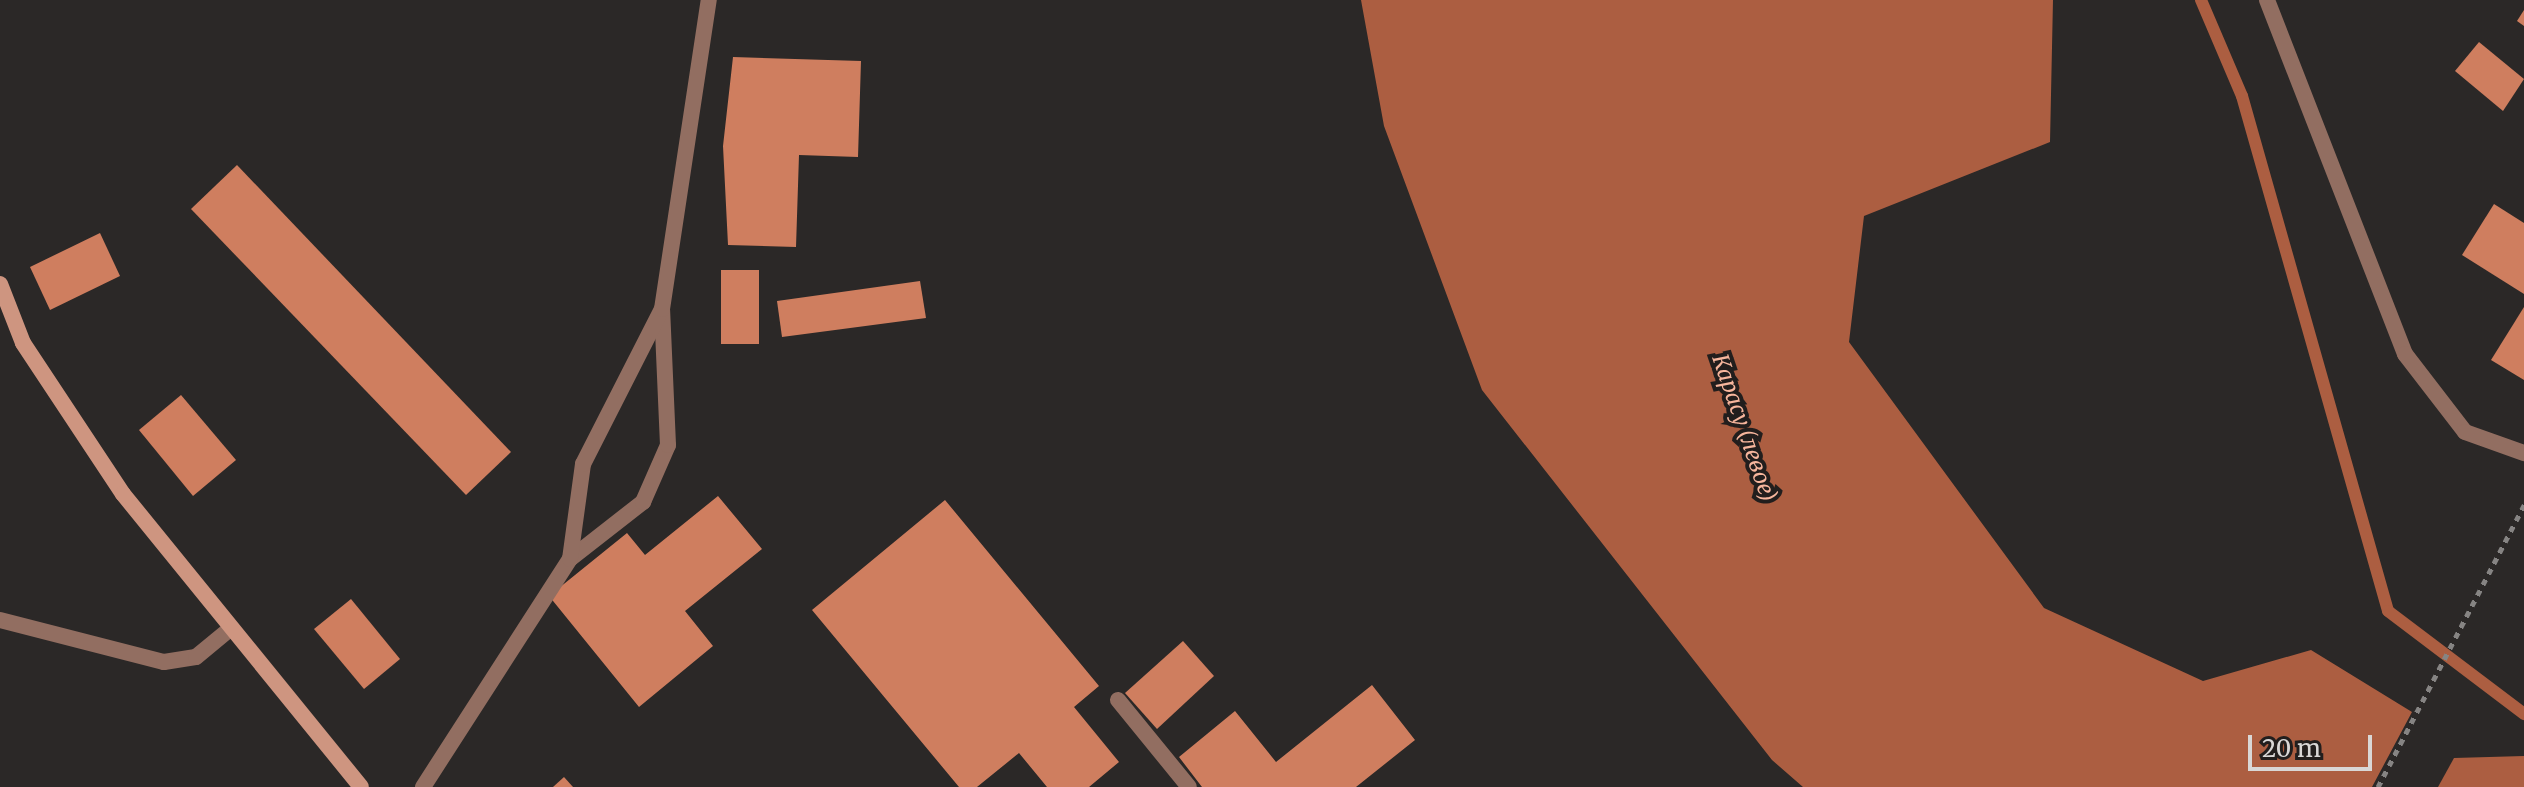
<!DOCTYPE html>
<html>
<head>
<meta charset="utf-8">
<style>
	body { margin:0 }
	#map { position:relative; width:2524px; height:787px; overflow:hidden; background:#2b2827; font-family:Merriweather,serif }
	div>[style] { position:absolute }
	.water>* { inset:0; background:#ac5e41 }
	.stream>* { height:12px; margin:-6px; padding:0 6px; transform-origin:6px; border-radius:6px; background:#ac5e41 }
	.building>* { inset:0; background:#cf7e5f }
	.path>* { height:5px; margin-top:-2.5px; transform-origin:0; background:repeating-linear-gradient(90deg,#868483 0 6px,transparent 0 12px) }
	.street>* { height:16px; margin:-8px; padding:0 8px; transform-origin:8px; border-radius:8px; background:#926e61 }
	.secondary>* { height:16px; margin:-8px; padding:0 8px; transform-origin:8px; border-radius:8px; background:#ce9580 }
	span { translate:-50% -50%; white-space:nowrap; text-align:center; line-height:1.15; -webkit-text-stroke:8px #221e1d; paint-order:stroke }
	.water-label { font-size:22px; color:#f7b69d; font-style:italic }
	.scale { position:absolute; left:2248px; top:735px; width:124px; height:36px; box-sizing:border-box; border:4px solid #d9d7d6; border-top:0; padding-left:10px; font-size:24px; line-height:28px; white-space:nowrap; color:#d9d7d6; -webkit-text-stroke:6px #221e1d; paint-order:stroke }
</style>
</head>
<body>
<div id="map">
	<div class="water">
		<div style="clip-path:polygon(1361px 0,2053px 0,2050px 142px,1864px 216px,1849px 342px,2044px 608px,2203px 681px,2311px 650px,2412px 712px,2372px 787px,1803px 787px,1772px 760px,1482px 390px,1384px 126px)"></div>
		<div style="clip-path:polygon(2524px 756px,2524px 787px,2438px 787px,2454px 758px)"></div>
	</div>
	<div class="stream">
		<div style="left:2201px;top:0;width:104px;rotate:66.9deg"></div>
		<div style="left:2242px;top:96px;width:535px;rotate:74.17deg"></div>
		<div style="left:2388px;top:611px;width:171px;rotate:37.1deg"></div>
	</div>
	<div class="building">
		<div style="clip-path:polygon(2524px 10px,2524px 26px,2517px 21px)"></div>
		<div style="clip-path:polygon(2479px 42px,2524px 79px,2503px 111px,2455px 71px)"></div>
		<div style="clip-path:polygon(733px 57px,861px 61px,858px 157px,799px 155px,796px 247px,728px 245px,723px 146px)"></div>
		<div style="clip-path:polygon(237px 165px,511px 452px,466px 495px,191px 209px)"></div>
		<div style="clip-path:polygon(2494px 204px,2524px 223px,2524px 294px,2462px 255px)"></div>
		<div style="clip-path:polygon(100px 233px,120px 276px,50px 310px,30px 267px)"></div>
		<div style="clip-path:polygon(721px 270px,759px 270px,759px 344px,721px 344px)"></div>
		<div style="clip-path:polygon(920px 281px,926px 318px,782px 337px,777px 301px)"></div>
		<div style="clip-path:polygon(2524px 307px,2524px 380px,2491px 360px)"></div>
		<div style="clip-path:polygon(181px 395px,236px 460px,193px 496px,139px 430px)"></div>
		<div style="clip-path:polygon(718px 496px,762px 549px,685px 611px,713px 646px,639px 707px,549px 596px,627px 533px,645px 555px)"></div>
		<div style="clip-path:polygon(945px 500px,1099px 686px,1074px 707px,1119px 762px,1089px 787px,1047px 787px,1019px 753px,977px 787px,959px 787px,812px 610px)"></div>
		<div style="clip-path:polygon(351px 599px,400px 659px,364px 689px,314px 629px)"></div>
		<div style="clip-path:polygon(1183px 641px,1214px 676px,1157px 729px,1125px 693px)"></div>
		<div style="clip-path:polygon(1372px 685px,1415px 740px,1356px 787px,1202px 787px,1179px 757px,1235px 711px,1276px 762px)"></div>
		<div style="clip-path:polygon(564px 777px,573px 787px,553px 787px)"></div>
	</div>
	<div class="path">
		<div style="left:2378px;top:787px;width:318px;rotate:-62.6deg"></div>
	</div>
	<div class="street">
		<div style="left:2267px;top:0;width:380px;rotate:68.7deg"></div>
		<div style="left:2405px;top:354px;width:98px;rotate:52.4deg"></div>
		<div style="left:2465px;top:432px;width:63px;rotate:19.6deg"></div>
		<div style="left:570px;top:559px;width:93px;rotate:-38deg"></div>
		<div style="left:643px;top:502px;width:62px;rotate:-66.3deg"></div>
		<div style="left:668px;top:445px;width:135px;rotate:-92.5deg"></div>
		<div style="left:0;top:620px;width:169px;rotate:14.4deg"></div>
		<div style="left:164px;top:662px;width:32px;rotate:-9deg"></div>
		<div style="left:196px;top:657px;width:45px;rotate:-39.6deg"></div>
		<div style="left:1118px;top:700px;width:112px;rotate:50.8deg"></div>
		<div style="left:423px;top:787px;width:271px;rotate:-57.2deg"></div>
		<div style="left:570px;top:559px;width:96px;rotate:-82.2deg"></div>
		<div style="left:583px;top:464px;width:174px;rotate:-63deg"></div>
		<div style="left:662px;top:309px;width:313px;rotate:-81.4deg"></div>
	</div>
	<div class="secondary">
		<div style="left:0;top:284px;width:63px;rotate:68.7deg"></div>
		<div style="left:23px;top:343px;width:181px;rotate:56.5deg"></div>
		<div style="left:123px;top:494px;width:377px;rotate:50.9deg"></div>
	</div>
	<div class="water-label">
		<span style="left:1744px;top:428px;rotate:71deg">Карасу (левое)</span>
	</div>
	<div class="scale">20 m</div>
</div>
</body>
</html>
